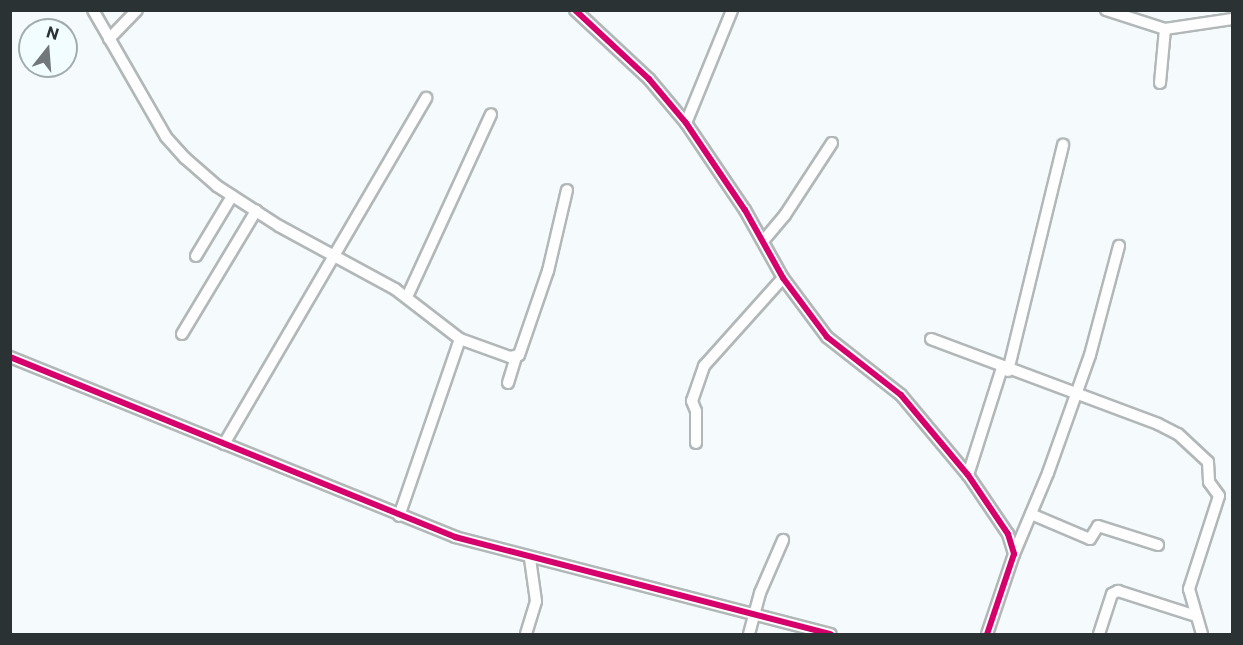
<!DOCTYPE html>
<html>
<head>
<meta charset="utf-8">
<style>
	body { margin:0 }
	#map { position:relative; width:1243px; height:645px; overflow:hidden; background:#f5fbfc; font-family:Commissioner,sans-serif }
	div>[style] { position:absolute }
	.roads { filter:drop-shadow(2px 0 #b2b7b8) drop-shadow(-2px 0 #b2b7b8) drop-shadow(0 2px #b2b7b8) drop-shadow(0 -2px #b2b7b8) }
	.minor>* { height:10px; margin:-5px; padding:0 5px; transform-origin:5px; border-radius:5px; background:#fefeff }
	.cycleway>* { height:6px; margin:-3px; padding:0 3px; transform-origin:3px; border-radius:3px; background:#d6006c }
	span { translate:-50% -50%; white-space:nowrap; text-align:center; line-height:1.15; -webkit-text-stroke:4.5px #f2fdff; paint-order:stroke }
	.frame { position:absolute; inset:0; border:12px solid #2b3233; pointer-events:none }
	.north { position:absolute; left:18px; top:18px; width:60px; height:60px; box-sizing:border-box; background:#f2fdff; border:2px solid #a2acad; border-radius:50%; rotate:17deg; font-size:16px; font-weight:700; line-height:24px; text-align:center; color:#2b3233 }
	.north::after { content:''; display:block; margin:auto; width:21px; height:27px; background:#727879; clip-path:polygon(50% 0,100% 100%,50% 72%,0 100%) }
</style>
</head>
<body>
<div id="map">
	<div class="roads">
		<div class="minor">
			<div style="left:93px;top:10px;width:146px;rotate:60.1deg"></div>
			<div style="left:166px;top:137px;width:28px;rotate:48deg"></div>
			<div style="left:185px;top:158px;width:43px;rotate:41.2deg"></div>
			<div style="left:217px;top:186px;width:74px;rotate:32.8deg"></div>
			<div style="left:279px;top:226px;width:132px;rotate:28.5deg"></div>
			<div style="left:395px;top:289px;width:82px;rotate:37.6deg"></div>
			<div style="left:460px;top:339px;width:187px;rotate:109deg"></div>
			<div style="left:575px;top:10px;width:101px;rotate:43deg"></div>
			<div style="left:649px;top:79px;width:57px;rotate:49.9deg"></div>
			<div style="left:686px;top:123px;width:105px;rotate:55.9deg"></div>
			<div style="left:745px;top:210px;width:78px;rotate:60.8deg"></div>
			<div style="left:783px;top:278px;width:74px;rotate:53.3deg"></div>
			<div style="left:827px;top:337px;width:94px;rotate:38.1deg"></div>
			<div style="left:901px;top:395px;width:104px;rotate:50.1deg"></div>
			<div style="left:968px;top:475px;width:71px;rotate:55.9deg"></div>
			<div style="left:1008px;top:534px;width:21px;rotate:73deg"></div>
			<div style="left:1014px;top:554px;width:84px;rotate:108.6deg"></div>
			<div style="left:1106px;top:10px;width:62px;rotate:17.9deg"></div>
			<div style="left:1165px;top:29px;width:68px;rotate:-8.5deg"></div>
			<div style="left:109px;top:39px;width:40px;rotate:-46deg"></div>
			<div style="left:1160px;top:83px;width:54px;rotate:-84.7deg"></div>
			<div style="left:686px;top:123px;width:122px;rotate:-67.8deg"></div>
			<div style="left:764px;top:240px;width:33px;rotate:-50deg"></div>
			<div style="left:785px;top:215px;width:86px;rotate:-56.9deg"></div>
			<div style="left:196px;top:256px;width:70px;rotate:-59deg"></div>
			<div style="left:407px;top:297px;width:201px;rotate:-65.3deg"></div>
			<div style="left:182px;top:334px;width:144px;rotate:-59deg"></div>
			<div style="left:460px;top:339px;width:53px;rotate:19.8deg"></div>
			<div style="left:510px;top:357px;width:9px;rotate:-13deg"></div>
			<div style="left:519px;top:355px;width:89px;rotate:-71deg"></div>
			<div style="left:548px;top:271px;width:83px;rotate:-76.8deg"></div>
			<div style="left:931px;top:339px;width:242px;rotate:20.5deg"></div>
			<div style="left:1158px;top:424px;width:22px;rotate:27deg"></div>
			<div style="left:1178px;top:434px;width:41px;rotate:43deg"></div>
			<div style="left:1208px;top:462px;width:20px;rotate:87deg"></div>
			<div style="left:1209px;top:482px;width:17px;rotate:54deg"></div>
			<div style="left:1219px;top:496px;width:98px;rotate:107.9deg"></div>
			<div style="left:1189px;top:589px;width:47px;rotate:73.9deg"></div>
			<div style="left:10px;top:357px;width:480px;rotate:22deg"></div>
			<div style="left:455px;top:537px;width:388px;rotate:14.5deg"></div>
			<div style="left:1008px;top:371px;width:233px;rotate:-76.3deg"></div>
			<div style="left:508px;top:383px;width:27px;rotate:-73deg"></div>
			<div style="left:696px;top:443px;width:32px;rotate:-90deg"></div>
			<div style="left:696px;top:411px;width:11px;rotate:-112deg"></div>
			<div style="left:692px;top:401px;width:37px;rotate:-71deg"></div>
			<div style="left:704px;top:366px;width:118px;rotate:-48.1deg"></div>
			<div style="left:224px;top:444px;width:401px;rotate:-59.7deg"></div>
			<div style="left:968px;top:475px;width:112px;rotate:-72.4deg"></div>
			<div style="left:1031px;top:514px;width:64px;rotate:23deg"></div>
			<div style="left:1090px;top:539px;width:15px;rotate:-58deg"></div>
			<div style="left:1098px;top:526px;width:63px;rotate:17.6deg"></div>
			<div style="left:1014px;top:554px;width:88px;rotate:-67.2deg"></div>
			<div style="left:1048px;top:473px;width:125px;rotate:-70.4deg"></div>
			<div style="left:1090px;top:355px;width:113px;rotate:-75.1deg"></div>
			<div style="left:526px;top:634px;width:34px;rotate:-73deg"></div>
			<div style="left:536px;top:601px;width:42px;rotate:-98.1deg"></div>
			<div style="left:749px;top:634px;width:42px;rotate:-75deg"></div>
			<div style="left:760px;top:593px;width:58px;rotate:-66.5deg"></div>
			<div style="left:1099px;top:634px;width:42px;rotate:-72deg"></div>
			<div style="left:1112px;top:594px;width:7px;rotate:-27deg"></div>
			<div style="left:1118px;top:591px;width:82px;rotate:17.8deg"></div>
		</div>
	</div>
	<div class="cycleway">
		<div style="left:575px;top:10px;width:101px;rotate:43deg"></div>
		<div style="left:649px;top:79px;width:57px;rotate:49.9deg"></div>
		<div style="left:686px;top:123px;width:105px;rotate:55.9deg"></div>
		<div style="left:745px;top:210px;width:78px;rotate:60.8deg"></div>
		<div style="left:783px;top:278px;width:74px;rotate:53.3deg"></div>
		<div style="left:827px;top:337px;width:94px;rotate:38.1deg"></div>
		<div style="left:901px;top:395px;width:104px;rotate:50.1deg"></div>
		<div style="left:968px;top:475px;width:71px;rotate:55.9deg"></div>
		<div style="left:1008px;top:534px;width:21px;rotate:73deg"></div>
		<div style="left:1014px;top:554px;width:84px;rotate:108.6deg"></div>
		<div style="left:10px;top:357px;width:480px;rotate:22deg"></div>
		<div style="left:455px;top:537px;width:388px;rotate:14.5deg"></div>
	</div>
	<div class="frame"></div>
	<div class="north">N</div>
</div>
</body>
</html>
